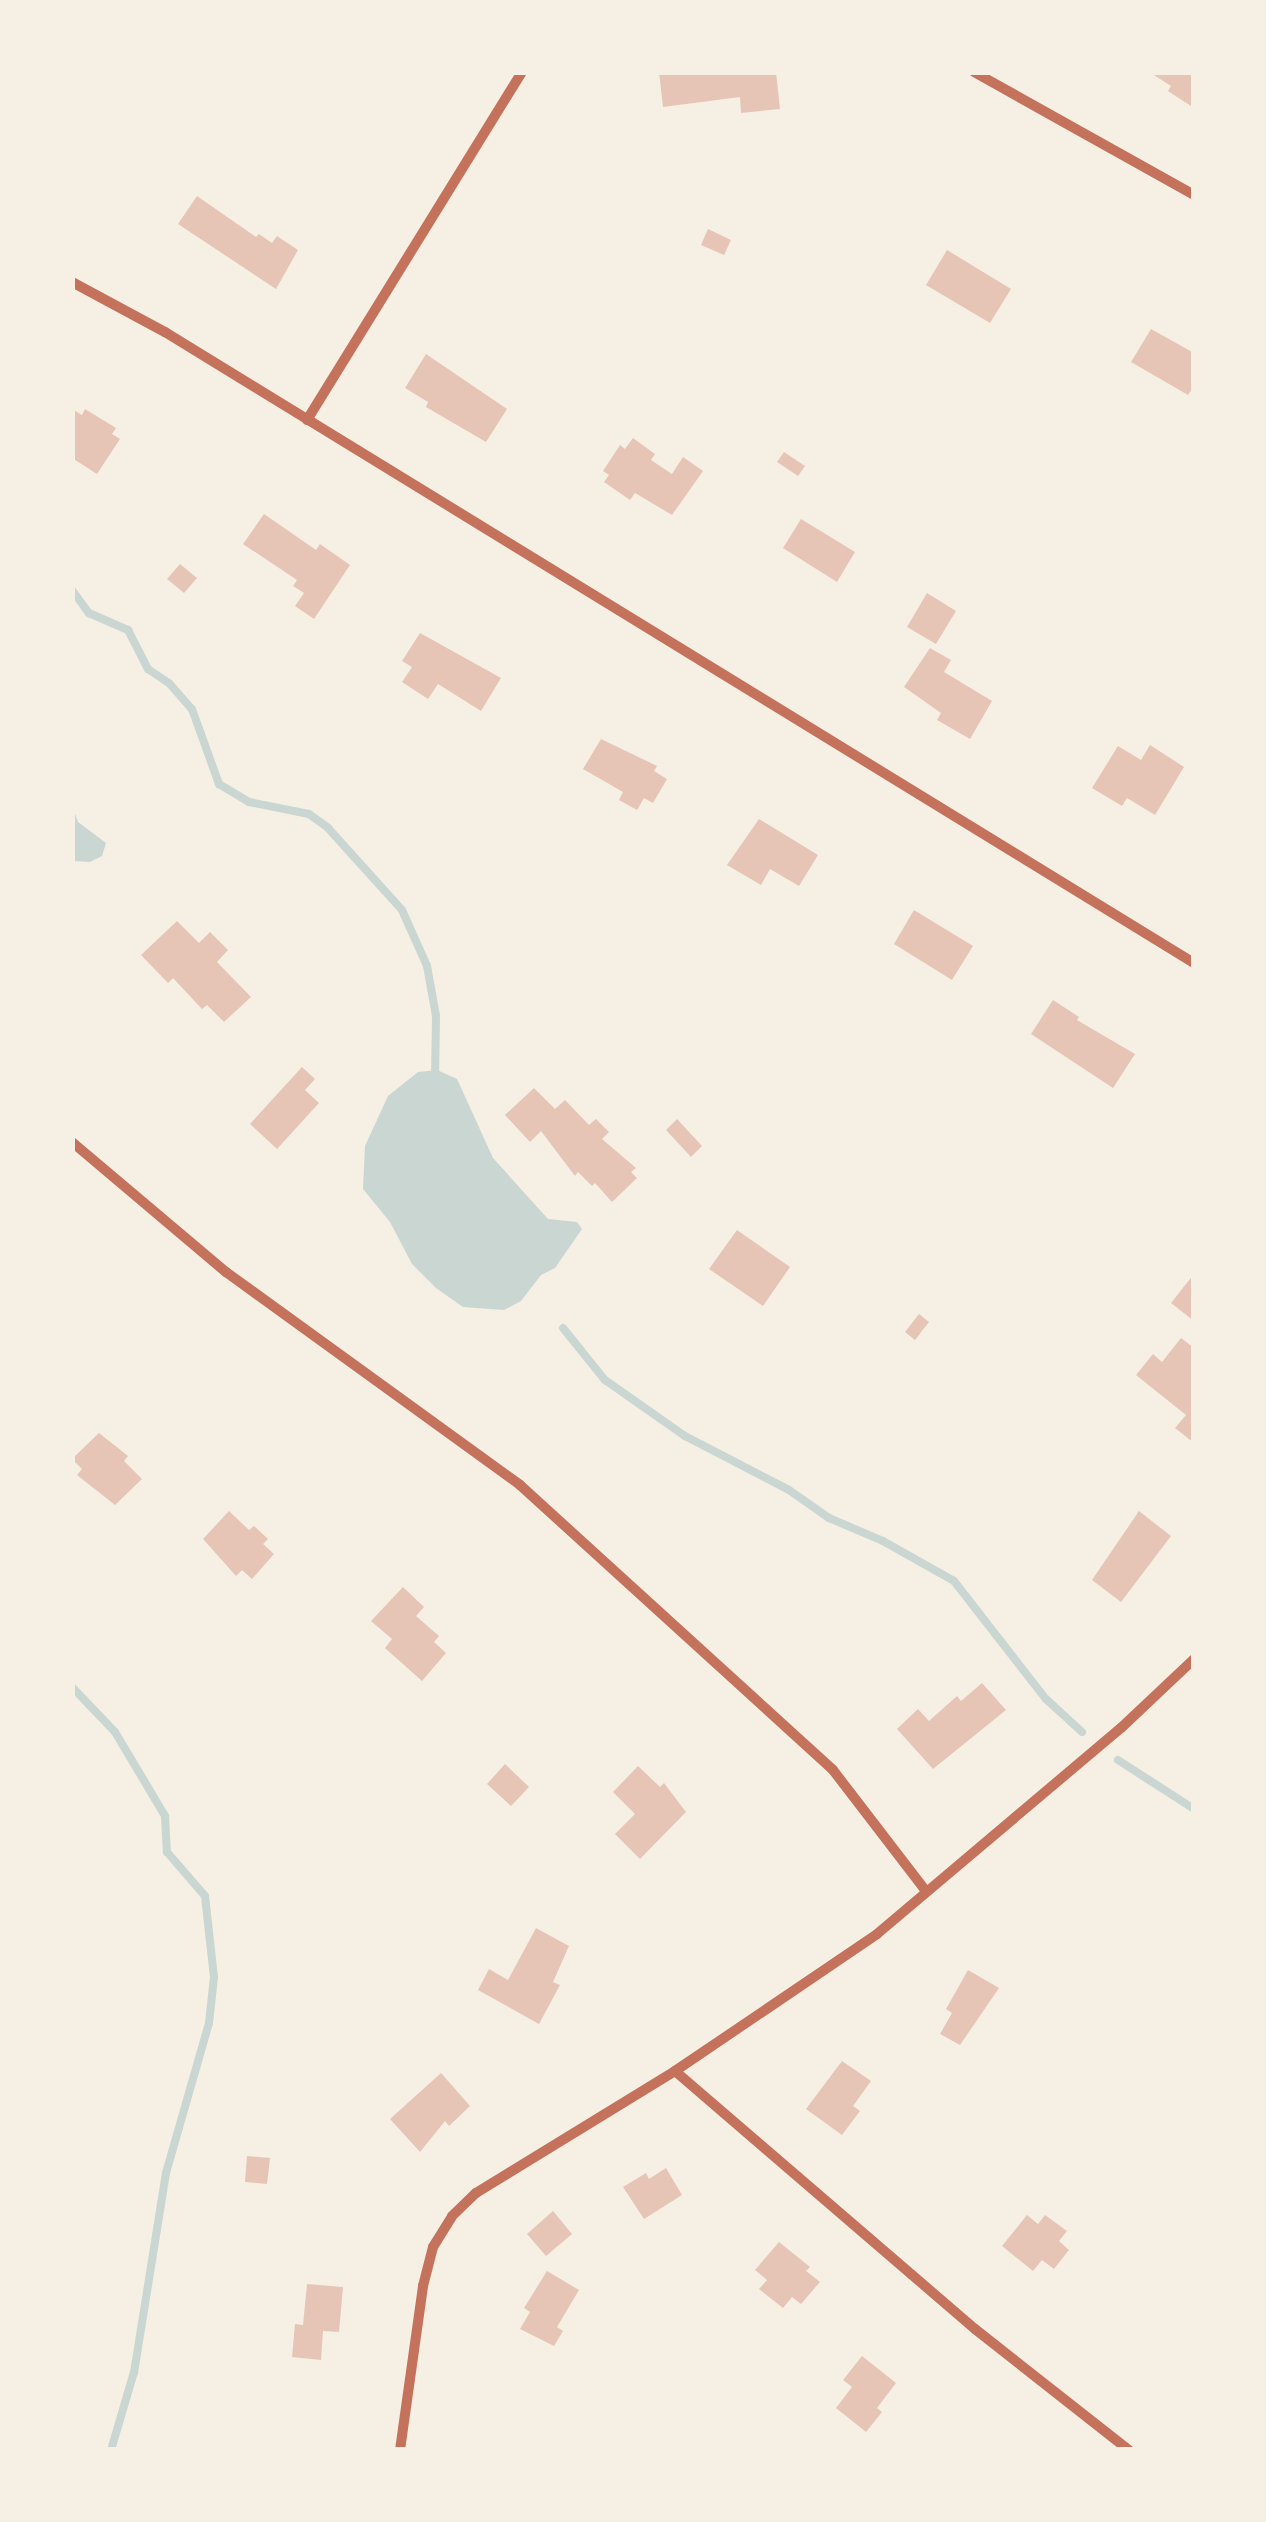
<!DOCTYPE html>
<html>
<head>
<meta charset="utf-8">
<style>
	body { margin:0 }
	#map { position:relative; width:1266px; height:2522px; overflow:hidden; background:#f6efe4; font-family:Inter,sans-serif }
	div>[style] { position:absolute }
	.water>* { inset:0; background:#c9d6d2 }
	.stream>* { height:8px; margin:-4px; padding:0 4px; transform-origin:4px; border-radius:4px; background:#c9d6d2 }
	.building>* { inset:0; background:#e6c5b7 }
	.minor>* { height:10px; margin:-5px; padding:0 5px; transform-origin:5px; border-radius:5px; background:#c5725c }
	span { translate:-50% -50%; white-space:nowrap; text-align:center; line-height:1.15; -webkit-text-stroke:8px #f6efe4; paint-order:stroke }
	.frame { position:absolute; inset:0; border:75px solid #f6efe4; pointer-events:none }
</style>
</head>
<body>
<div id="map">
	<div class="water">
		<div style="clip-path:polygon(73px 808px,78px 822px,106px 843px,102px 856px,90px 862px,73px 861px)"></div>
		<div style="clip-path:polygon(437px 1070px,457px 1079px,493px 1158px,548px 1219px,577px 1222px,582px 1229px,555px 1268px,541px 1275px,521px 1301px,504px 1310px,463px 1307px,436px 1288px,412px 1264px,390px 1222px,363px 1189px,365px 1146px,388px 1096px,418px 1072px)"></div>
	</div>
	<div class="stream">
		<div style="left:72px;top:590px;width:29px;rotate:54deg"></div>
		<div style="left:89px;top:613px;width:43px;rotate:23.6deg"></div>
		<div style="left:128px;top:630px;width:44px;rotate:62.9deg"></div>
		<div style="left:148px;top:669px;width:25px;rotate:34deg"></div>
		<div style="left:169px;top:683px;width:35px;rotate:49deg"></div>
		<div style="left:192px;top:709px;width:80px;rotate:70.2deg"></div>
		<div style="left:219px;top:784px;width:35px;rotate:31deg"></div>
		<div style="left:249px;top:802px;width:61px;rotate:11.3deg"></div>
		<div style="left:309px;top:814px;width:24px;rotate:36deg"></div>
		<div style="left:328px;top:828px;width:110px;rotate:47.9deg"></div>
		<div style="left:402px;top:910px;width:61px;rotate:65.9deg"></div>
		<div style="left:427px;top:966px;width:51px;rotate:79.8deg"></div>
		<div style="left:436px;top:1016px;width:63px;rotate:90.9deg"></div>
		<div style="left:563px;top:1328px;width:67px;rotate:51.1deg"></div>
		<div style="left:605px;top:1380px;width:98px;rotate:35deg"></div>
		<div style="left:685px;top:1436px;width:117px;rotate:27.4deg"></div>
		<div style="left:789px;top:1490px;width:49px;rotate:35deg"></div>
		<div style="left:829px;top:1518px;width:59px;rotate:23.1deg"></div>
		<div style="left:883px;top:1541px;width:81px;rotate:29.4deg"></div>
		<div style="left:954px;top:1581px;width:150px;rotate:52.1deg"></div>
		<div style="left:1046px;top:1699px;width:49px;rotate:42.5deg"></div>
		<div style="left:72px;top:1687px;width:62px;rotate:46.3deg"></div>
		<div style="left:115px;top:1732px;width:98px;rotate:59.2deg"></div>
		<div style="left:165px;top:1816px;width:36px;rotate:87deg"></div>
		<div style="left:167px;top:1852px;width:58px;rotate:49.2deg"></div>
		<div style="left:205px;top:1896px;width:81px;rotate:83.7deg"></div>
		<div style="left:214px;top:1977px;width:46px;rotate:96.2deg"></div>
		<div style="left:209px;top:2023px;width:156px;rotate:106deg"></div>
		<div style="left:166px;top:2173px;width:202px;rotate:99.1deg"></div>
		<div style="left:134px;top:2372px;width:81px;rotate:106.4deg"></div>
		<div style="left:1118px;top:1760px;width:90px;rotate:32.8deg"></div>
	</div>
	<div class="building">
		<div style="clip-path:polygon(659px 72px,776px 72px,780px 109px,741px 113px,740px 97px,663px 107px)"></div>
		<div style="clip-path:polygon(1149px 72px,1194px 72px,1194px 108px,1168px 91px,1171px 86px)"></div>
		<div style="clip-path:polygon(197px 196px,256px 237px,259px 234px,272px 243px,277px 236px,298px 250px,276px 289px,178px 224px)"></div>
		<div style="clip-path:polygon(708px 229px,731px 240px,724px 255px,701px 245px)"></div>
		<div style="clip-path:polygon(947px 250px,1011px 289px,990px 323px,926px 285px)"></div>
		<div style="clip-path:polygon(1151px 329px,1194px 353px,1194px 386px,1188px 395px,1131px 362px)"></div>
		<div style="clip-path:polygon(426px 354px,507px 409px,486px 442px,426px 407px,428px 402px,405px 388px)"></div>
		<div style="clip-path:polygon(72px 409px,82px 415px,85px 409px,116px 428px,112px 434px,120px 439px,97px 474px,72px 458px)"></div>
		<div style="clip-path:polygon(633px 438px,655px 454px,651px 460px,672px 474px,683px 457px,703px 471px,672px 515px,635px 493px,630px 500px,604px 482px,609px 475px,603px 471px,620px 445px,625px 449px)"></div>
		<div style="clip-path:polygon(784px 452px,805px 466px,798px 476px,777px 462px)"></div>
		<div style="clip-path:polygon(264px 514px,316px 550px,320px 544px,350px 565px,314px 619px,295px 606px,304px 593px,293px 586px,297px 580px,243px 544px)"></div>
		<div style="clip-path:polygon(801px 519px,855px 552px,837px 582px,783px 548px)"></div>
		<div style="clip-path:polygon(180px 564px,197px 578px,184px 593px,167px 579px)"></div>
		<div style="clip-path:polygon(927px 593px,956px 611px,936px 644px,907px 627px)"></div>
		<div style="clip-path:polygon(420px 633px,501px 678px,481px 711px,438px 684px,428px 699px,402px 682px,412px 667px,402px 661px)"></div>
		<div style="clip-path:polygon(930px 648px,951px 660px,944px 672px,992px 701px,970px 739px,937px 720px,941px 713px,904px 687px)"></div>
		<div style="clip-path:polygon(601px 739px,657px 766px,654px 771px,667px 779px,653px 803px,644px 798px,637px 810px,619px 800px,623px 792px,583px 769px)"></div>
		<div style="clip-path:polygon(1150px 745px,1184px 767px,1155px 815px,1127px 798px,1122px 806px,1092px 788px,1118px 746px,1141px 760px)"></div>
		<div style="clip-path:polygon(759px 819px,818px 855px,799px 886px,770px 869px,761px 885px,727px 865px)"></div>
		<div style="clip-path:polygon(914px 910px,973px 946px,952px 980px,894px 944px)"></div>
		<div style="clip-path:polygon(177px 921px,199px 943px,210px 932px,228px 950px,217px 962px,251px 997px,224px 1022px,207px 1005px,202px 1009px,173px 978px,168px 983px,141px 955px)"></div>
		<div style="clip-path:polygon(1053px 1000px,1079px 1017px,1077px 1020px,1135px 1054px,1113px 1088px,1031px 1034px)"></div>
		<div style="clip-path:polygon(302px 1067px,315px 1079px,305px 1090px,319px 1103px,277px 1149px,250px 1124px)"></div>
		<div style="clip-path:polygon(534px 1088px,555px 1109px,565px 1100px,589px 1125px,596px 1119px,609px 1132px,602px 1139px,636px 1168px,631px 1172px,637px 1178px,612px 1202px,595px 1183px,592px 1186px,578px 1172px,575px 1176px,541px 1131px,530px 1142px,505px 1115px)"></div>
		<div style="clip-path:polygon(677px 1119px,702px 1146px,691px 1157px,666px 1130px)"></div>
		<div style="clip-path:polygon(737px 1230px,790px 1267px,763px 1306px,709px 1269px)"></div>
		<div style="clip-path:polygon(1194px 1274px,1194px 1321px,1171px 1303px)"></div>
		<div style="clip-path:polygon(919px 1314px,929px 1322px,915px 1340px,905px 1332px)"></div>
		<div style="clip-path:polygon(1181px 1338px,1194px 1348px,1194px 1443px,1175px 1428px,1186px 1415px,1136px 1375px,1153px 1354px,1162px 1362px)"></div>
		<div style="clip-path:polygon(99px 1433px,128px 1456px,124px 1461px,142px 1479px,115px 1505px,77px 1475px,82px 1469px,72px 1459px)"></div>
		<div style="clip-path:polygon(229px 1511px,249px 1530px,254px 1526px,268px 1539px,263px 1544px,274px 1554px,252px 1579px,242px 1570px,236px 1576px,203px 1539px)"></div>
		<div style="clip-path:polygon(1139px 1511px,1171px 1536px,1121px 1602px,1092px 1580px)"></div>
		<div style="clip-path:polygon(403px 1587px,424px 1607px,416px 1616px,439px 1636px,434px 1642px,446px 1653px,422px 1681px,385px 1648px,392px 1639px,371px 1621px)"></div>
		<div style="clip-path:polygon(982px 1683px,1006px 1710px,933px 1769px,897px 1729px,918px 1709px,929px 1721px,957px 1696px,961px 1701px)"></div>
		<div style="clip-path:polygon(505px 1764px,529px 1787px,511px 1806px,487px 1784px)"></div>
		<div style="clip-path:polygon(638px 1766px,660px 1787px,664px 1783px,686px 1812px,640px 1859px,615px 1834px,635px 1814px,613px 1792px)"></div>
		<div style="clip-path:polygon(536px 1928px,569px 1946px,553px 1982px,560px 1985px,539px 2024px,478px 1990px,489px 1969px,508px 1980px)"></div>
		<div style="clip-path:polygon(968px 1970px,999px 1988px,960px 2045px,940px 2034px,952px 2013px,946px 2009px)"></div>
		<div style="clip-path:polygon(842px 2061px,871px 2081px,853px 2106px,860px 2111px,842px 2135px,806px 2109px)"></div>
		<div style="clip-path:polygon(441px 2073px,470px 2106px,449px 2126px,445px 2121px,420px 2152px,390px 2119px)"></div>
		<div style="clip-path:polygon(247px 2156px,270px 2158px,267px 2184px,245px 2182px)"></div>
		<div style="clip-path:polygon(666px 2168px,682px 2195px,644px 2219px,623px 2187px,646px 2173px,649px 2179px)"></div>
		<div style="clip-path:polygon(553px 2211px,572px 2234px,546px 2256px,527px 2234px)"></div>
		<div style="clip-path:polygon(1027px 2215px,1038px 2224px,1045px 2215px,1067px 2231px,1059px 2241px,1069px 2250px,1054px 2269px,1042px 2260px,1033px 2271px,1002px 2246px)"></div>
		<div style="clip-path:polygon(779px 2242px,810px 2267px,806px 2271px,820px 2282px,801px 2304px,792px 2297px,783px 2308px,759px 2289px,767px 2280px,755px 2270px)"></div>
		<div style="clip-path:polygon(547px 2271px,579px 2290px,557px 2327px,563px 2331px,554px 2346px,520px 2329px,530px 2312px,524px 2308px)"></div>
		<div style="clip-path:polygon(307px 2284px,343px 2287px,339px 2332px,323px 2331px,321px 2360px,292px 2357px,295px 2324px,303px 2325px)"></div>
		<div style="clip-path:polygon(862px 2356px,896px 2383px,877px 2408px,882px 2412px,866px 2432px,836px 2408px,852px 2387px,843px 2380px)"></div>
	</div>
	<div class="minor">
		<div style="left:974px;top:72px;width:252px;rotate:29.2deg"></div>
		<div style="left:72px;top:282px;width:106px;rotate:28.3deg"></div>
		<div style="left:165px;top:332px;width:1207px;rotate:31.52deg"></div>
		<div style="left:307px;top:420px;width:409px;rotate:-58.3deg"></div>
		<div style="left:72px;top:1142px;width:202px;rotate:40.2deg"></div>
		<div style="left:226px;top:1272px;width:363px;rotate:35.9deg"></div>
		<div style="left:520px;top:1485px;width:423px;rotate:42.3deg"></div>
		<div style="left:833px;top:1770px;width:151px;rotate:52.5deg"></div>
		<div style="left:675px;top:2071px;width:396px;rotate:40.7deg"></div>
		<div style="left:975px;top:2329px;width:196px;rotate:38.2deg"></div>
		<div style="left:400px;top:2450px;width:166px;rotate:-82deg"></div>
		<div style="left:423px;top:2286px;width:40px;rotate:-75.6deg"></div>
		<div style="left:433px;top:2247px;width:36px;rotate:-58deg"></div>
		<div style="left:452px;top:2216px;width:33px;rotate:-44deg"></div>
		<div style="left:476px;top:2193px;width:233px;rotate:-31.5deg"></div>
		<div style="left:675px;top:2071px;width:244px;rotate:-34.1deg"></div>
		<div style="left:877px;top:1934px;width:319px;rotate:-40.2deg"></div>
		<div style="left:1121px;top:1728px;width:100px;rotate:-43.4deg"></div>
	</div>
	<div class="frame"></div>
</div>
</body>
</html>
